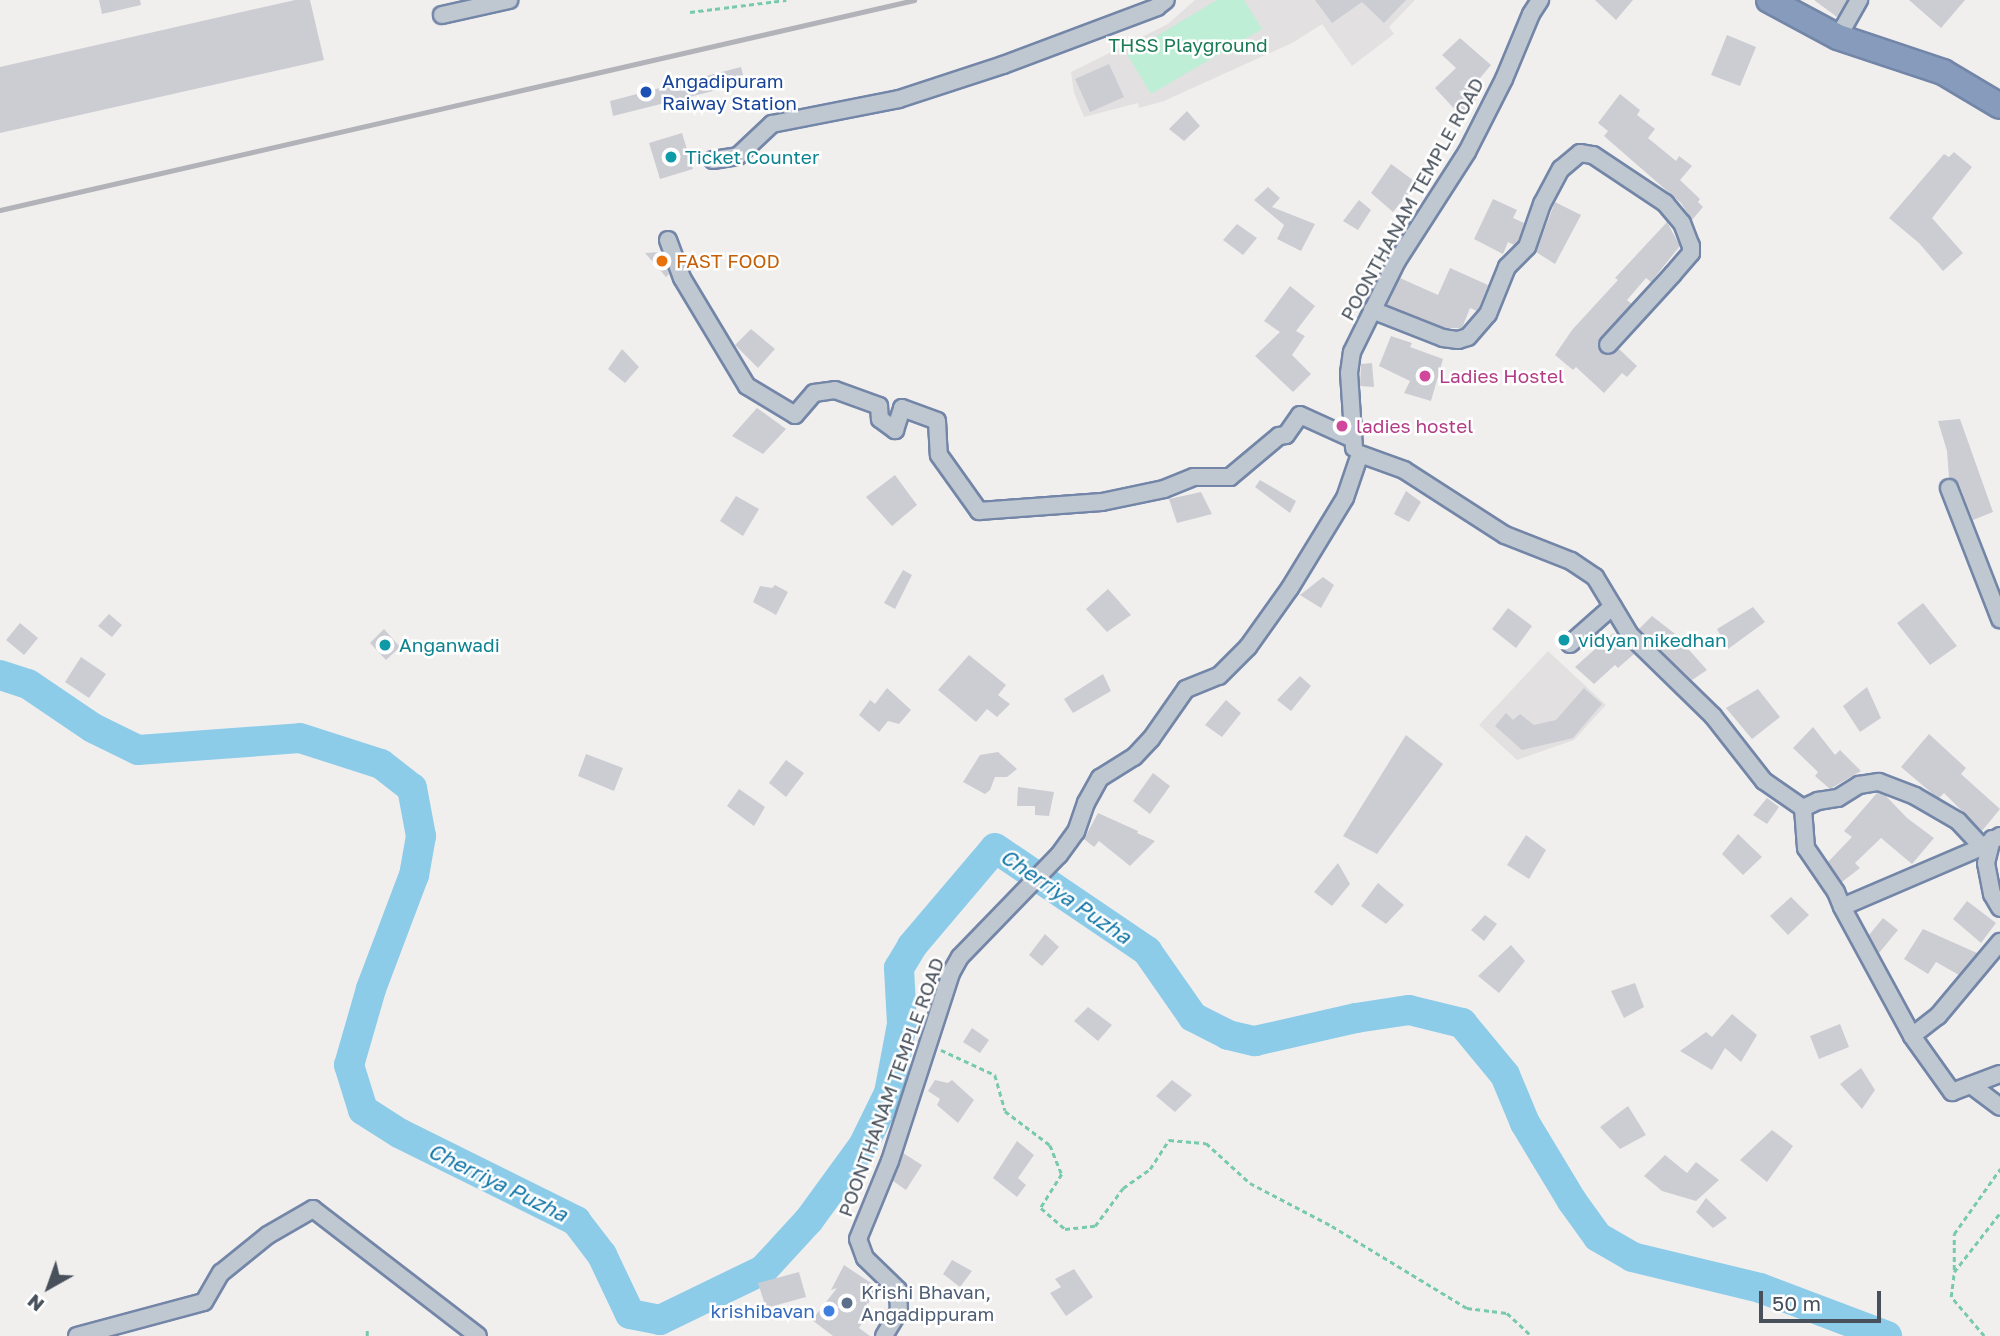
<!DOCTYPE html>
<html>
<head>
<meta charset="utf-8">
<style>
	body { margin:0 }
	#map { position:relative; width:2000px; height:1336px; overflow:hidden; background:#f1efee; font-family:"Golos Text",sans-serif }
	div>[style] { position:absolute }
	.education>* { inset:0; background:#e2e0e0 }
	.green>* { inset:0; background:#beeed6 }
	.river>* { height:30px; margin:-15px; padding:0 15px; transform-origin:15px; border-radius:15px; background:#8ccce9 }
	.building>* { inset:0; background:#cbcdd3 }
	.path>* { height:2.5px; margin-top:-1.25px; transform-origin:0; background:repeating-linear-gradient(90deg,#77cbab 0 5px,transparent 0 8.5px) }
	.roads { filter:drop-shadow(2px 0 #7386a8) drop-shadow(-2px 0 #7386a8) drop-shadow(0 2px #7386a8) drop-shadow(0 -2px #7386a8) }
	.minor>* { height:16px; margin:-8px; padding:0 8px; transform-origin:8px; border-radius:8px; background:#bfc7d0 }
	.highway>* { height:24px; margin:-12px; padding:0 12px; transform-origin:12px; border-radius:12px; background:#879bbc }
	.rail>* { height:5px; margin:-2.5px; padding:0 2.5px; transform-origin:2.5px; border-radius:2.5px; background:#b1b3b9 }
	.dots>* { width:19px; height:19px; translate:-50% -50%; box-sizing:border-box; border:4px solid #fff; border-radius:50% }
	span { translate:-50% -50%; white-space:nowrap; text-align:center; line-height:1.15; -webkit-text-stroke:5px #fff; paint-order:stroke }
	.park-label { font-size:19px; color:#197b55 }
	.transit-label { font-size:19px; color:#164399 }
	.left { translate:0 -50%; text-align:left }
	.culture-label { font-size:19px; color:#0d838f }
	.street-label { font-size:19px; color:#47505b }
	.food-label { font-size:19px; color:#c56008 }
	.hotel-label { font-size:19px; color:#b23c85 }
	.service-label { font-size:19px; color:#4e5e75 }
	.shop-label { font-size:19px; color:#366cbe }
	.right { translate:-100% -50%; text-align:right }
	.water-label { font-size:21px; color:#1075a5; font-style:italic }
	.north { position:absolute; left:14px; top:1252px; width:70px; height:70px; -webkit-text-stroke:5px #fff; paint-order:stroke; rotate:220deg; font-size:19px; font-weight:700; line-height:28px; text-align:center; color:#47505b }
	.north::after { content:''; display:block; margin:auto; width:24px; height:32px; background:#47505b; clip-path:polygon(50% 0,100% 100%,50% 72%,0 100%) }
	.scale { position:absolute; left:1759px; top:1291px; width:122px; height:32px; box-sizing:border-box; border:4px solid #47505b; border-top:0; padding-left:9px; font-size:21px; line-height:24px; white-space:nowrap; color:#47505b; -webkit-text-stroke:5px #fff; paint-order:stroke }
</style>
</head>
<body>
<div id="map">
	<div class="education">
		<div style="clip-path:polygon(1195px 0,1415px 0,1389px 27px,1394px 34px,1352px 66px,1322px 24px,1294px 42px,1164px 101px,1139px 108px,1138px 103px,1084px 117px,1074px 93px,1071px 72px,1168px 24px)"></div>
		<div style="clip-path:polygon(1548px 651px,1606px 705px,1574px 740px,1517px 760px,1479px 725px)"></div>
	</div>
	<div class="green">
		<div style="clip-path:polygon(1217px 0,1244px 0,1262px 29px,1151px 94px,1127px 54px)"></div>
	</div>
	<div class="river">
		<div style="left:0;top:675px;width:29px;rotate:18deg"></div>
		<div style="left:28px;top:684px;width:78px;rotate:34.1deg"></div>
		<div style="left:93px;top:728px;width:50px;rotate:26.1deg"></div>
		<div style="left:138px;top:750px;width:162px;rotate:-4.2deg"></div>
		<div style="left:300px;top:738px;width:85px;rotate:17.8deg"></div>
		<div style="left:381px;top:764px;width:39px;rotate:38deg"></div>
		<div style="left:412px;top:788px;width:49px;rotate:79.4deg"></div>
		<div style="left:421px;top:836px;width:40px;rotate:100deg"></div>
		<div style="left:414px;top:875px;width:122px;rotate:110.7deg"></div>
		<div style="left:371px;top:989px;width:79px;rotate:106.1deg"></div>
		<div style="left:349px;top:1065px;width:47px;rotate:72.7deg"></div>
		<div style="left:363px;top:1110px;width:43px;rotate:32.6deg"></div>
		<div style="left:399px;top:1133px;width:198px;rotate:26.4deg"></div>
		<div style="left:576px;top:1221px;width:43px;rotate:52.6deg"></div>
		<div style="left:602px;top:1255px;width:65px;rotate:64.6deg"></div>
		<div style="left:630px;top:1314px;width:31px;rotate:11deg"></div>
		<div style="left:660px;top:1320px;width:114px;rotate:-25.9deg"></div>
		<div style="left:763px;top:1270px;width:68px;rotate:-47.4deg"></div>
		<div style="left:809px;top:1220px;width:92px;rotate:-53.9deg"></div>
		<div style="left:863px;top:1146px;width:59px;rotate:-63.9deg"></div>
		<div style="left:889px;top:1093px;width:70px;rotate:-79.3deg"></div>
		<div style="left:902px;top:1024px;width:56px;rotate:-93.1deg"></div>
		<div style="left:899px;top:968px;width:26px;rotate:-59deg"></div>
		<div style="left:912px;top:946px;width:128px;rotate:-49.7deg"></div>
		<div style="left:995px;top:848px;width:184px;rotate:34.1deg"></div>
		<div style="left:1147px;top:951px;width:80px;rotate:55.1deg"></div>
		<div style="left:1193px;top:1017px;width:39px;rotate:27deg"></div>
		<div style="left:1228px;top:1035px;width:28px;rotate:13deg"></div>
		<div style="left:1255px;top:1041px;width:104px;rotate:-12.8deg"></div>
		<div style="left:1356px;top:1018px;width:54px;rotate:-8.6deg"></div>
		<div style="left:1409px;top:1010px;width:55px;rotate:13.8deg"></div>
		<div style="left:1462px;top:1023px;width:67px;rotate:50.4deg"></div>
		<div style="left:1505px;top:1075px;width:52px;rotate:67.4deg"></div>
		<div style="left:1525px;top:1123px;width:91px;rotate:58.9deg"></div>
		<div style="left:1572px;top:1201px;width:44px;rotate:54.2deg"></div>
		<div style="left:1598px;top:1237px;width:39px;rotate:30deg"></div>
		<div style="left:1632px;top:1257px;width:132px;rotate:13.6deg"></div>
		<div style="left:1760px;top:1288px;width:136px;rotate:20.7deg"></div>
	</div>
	<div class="building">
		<div style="clip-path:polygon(99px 0,140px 0,141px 5px,102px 14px)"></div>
		<div style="clip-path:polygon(295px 0,310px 0,324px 60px,0 133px,0 67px)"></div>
		<div style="clip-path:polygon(1315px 0,1406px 0,1384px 23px,1362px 2px,1332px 23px)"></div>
		<div style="clip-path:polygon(1595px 0,1633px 0,1616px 20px)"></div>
		<div style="clip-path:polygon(1814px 0,1847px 0,1837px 17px)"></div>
		<div style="clip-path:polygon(1909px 0,1965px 0,1941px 28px)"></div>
		<div style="clip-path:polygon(1727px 35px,1756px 47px,1740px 86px,1711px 75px)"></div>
		<div style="clip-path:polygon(1460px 38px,1491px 65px,1470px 90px,1477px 98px,1460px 115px,1435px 88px,1456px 68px,1442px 55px)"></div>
		<div style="clip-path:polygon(1109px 64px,1124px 97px,1090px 112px,1075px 79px)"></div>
		<div style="clip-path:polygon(741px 67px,745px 83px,613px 116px,610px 101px)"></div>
		<div style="clip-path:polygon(1620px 94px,1640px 110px,1637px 115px,1655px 129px,1648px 138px,1676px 161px,1679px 156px,1692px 166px,1680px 180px,1700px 199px,1698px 202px,1703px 207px,1692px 220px,1681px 203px,1604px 136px,1608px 131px,1598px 123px)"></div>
		<div style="clip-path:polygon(1187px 111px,1200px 126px,1184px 141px,1169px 129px)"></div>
		<div style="clip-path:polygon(682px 133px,693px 169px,660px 179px,649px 143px)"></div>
		<div style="clip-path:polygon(1954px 152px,1972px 167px,1932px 218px,1963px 253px,1943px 271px,1919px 243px,1889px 218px,1944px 154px,1949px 157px)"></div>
		<div style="clip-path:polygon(1391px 164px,1417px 183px,1393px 212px,1371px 193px)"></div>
		<div style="clip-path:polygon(1268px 187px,1280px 198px,1272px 207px,1315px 224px,1301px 251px,1277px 239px,1284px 225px,1254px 200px)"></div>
		<div style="clip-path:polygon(1493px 199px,1517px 210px,1513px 218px,1524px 223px,1518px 241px,1514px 245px,1508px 242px,1503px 254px,1474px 239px)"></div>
		<div style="clip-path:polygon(1359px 200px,1371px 210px,1358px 230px,1343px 221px)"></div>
		<div style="clip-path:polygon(1555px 202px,1581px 215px,1555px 264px,1536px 252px)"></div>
		<div style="clip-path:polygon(1667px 222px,1680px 246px,1651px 282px,1646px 278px,1627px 300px,1632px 304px,1598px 342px,1601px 353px,1610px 355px,1619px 349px,1637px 366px,1627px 377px,1622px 373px,1604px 393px,1576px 367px,1573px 370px,1555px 355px,1572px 330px,1618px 280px,1615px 278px)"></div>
		<div style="clip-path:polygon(1237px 224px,1257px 238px,1243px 255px,1223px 240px)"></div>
		<div style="clip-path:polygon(661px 252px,669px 274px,666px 277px,645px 253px)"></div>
		<div style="clip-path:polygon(1450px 268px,1488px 285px,1479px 308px,1477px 311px,1470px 308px,1462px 328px,1446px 328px,1387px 305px,1400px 278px,1438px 295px)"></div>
		<div style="clip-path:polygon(1290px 286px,1315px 306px,1296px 331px,1305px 336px,1292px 355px,1311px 374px,1293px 392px,1255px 356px,1280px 332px,1264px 321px)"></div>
		<div style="clip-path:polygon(751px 329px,775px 349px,758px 368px,735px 345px)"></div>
		<div style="clip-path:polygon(1391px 336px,1412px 343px,1410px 347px,1443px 359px,1431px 401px,1404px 393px,1410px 381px,1379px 366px)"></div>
		<div style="clip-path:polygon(622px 349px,639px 367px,625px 383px,608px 369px)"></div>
		<div style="clip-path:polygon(1372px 363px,1374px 387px,1360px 386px,1361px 364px)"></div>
		<div style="clip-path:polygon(757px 408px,786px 429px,763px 454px,732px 436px)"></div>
		<div style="clip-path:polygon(1960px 419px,1993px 512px,1973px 520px,1959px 484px,1949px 478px,1947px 451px,1938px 421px)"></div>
		<div style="clip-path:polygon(895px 475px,917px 505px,892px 526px,866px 497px)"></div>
		<div style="clip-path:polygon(1260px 480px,1296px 501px,1290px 513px,1255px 487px)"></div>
		<div style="clip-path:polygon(1406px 491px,1421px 502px,1409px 522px,1394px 514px)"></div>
		<div style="clip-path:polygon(1201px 492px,1212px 514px,1177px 523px,1169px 499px)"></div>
		<div style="clip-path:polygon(736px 496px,759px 509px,743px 536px,720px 521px)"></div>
		<div style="clip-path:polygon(903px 570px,912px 575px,895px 609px,884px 603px)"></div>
		<div style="clip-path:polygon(1323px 577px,1334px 585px,1321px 608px,1300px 595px)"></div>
		<div style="clip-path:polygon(775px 585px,788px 592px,776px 615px,753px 602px,760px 586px,772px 588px)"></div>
		<div style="clip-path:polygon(1108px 589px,1131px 615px,1107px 632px,1086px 609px)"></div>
		<div style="clip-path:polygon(1923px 603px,1957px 646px,1930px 665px,1897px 623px)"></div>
		<div style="clip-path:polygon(1753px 607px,1765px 622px,1728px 649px,1717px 629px)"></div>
		<div style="clip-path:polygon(1508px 608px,1532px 626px,1516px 648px,1492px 629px)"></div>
		<div style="clip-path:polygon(109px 614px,122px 625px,112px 637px,98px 626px)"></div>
		<div style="clip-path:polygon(1652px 616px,1674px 633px,1707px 670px,1692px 680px,1639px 629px)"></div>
		<div style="clip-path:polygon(20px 623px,38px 638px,24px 655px,6px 640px)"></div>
		<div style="clip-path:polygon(384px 629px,400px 647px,386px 660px,370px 643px)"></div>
		<div style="clip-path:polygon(1613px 633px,1634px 654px,1618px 668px,1615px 665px,1594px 684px,1575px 667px)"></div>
		<div style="clip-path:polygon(969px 655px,1006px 685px,998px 695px,1010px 704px,997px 717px,987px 709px,976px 722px,938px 690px)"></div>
		<div style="clip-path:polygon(81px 657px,106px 674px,89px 698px,65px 682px)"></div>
		<div style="clip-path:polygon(1103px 674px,1111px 691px,1073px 713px,1064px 699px)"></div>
		<div style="clip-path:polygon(1300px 676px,1311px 686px,1291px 711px,1277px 700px)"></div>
		<div style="clip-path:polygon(1867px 687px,1881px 718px,1860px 732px,1843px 706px)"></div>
		<div style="clip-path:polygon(887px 688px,911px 710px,899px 724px,888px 721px,879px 732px,859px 715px,870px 700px,875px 704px)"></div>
		<div style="clip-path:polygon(1584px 688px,1602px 704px,1573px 738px,1522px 750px,1495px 726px,1506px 713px,1513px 720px,1520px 714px,1534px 725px,1556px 720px)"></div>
		<div style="clip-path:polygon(1758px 689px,1780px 717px,1752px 739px,1726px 708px)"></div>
		<div style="clip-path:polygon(1226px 700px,1241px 713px,1222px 737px,1205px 725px)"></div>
		<div style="clip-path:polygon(1813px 727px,1835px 755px,1840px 750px,1861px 771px,1830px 789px,1815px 776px,1818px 772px,1793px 748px)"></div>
		<div style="clip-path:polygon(1929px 734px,1966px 768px,1961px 774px,2000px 809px,1982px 831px,1944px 793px,1939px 798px,1934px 795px,1901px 767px)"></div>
		<div style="clip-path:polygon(1406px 735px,1443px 764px,1377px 854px,1343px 836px)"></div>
		<div style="clip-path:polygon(998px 752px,1017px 769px,1007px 777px,995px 777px,990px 790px,985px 794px,963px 782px,980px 755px)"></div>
		<div style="clip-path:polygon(586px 754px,623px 768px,614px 791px,578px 776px)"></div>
		<div style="clip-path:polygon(786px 760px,804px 773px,786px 797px,769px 783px)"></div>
		<div style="clip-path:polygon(1153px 773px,1170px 786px,1150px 814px,1133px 801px)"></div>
		<div style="clip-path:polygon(1018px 787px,1054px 792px,1049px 816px,1035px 815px,1035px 806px,1017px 806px)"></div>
		<div style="clip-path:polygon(739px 789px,765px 807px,754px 826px,727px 806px)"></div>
		<div style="clip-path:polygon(1877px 793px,1885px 795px,1907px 818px,1934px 838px,1912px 864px,1881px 838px,1855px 863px,1860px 868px,1842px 882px,1828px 862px,1852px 837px,1844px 831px)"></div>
		<div style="clip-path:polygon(1767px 798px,1779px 807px,1767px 824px,1753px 815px)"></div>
		<div style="clip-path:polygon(1098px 813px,1138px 831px,1137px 833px,1155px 841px,1130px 866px,1099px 841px,1094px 847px,1084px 839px)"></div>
		<div style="clip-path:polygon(1738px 834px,1762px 857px,1743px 875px,1722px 854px)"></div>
		<div style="clip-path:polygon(1526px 835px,1546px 850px,1529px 879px,1507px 865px)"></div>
		<div style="clip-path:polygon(1338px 863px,1350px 884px,1332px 906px,1314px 892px)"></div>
		<div style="clip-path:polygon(1378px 883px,1404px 905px,1386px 924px,1361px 906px)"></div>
		<div style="clip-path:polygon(1791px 897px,1809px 915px,1788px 935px,1770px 916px)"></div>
		<div style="clip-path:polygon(1967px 901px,1996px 923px,1981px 943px,1953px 919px)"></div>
		<div style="clip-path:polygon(1485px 915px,1497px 924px,1484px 941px,1471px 930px)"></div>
		<div style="clip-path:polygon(1883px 918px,1898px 930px,1879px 953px,1869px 935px)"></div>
		<div style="clip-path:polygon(1923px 929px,1977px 953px,1959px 975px,1936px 962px,1928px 974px,1904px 959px)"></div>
		<div style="clip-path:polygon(1045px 934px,1059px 947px,1042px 966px,1029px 955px)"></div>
		<div style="clip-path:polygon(1511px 945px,1525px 961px,1499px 993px,1478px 976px)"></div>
		<div style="clip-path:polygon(1635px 983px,1644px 1007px,1624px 1018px,1611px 991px)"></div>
		<div style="clip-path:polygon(1088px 1007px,1112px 1025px,1098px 1041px,1074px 1021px)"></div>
		<div style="clip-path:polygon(1732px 1014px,1757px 1035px,1741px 1062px,1725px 1048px,1712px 1070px,1680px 1051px,1706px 1032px,1712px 1037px)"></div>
		<div style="clip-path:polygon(1840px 1024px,1849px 1047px,1819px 1059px,1810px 1036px)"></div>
		<div style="clip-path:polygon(972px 1028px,989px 1040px,980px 1053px,963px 1042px)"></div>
		<div style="clip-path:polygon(1861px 1068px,1875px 1090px,1862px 1109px,1840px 1084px)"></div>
		<div style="clip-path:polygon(935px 1080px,948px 1083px,952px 1080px,974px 1100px,958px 1123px,937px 1105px,940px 1099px,928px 1091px)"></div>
		<div style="clip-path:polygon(1172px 1080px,1192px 1095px,1175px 1112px,1156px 1096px)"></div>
		<div style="clip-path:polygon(1628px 1106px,1646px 1135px,1620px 1149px,1600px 1127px)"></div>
		<div style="clip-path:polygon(1772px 1130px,1793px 1146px,1767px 1182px,1740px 1160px)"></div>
		<div style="clip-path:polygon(1017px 1141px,1034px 1155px,1018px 1178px,1026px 1185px,1017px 1197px,993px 1178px)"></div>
		<div style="clip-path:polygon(903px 1153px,922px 1165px,906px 1190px,893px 1181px)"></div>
		<div style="clip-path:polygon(1665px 1155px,1687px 1173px,1696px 1162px,1719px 1180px,1696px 1201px,1662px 1191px,1644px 1176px)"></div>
		<div style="clip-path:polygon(1706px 1198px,1727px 1218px,1713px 1228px,1696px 1212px)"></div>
		<div style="clip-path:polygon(952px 1260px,972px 1271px,960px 1287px,943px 1274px)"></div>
		<div style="clip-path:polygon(844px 1265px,877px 1287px,867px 1306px,871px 1308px,859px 1328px,870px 1336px,833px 1336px,812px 1320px,837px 1288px,831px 1290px)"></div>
		<div style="clip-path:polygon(1074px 1269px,1093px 1297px,1066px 1316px,1050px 1293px,1061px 1287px,1055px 1279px)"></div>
		<div style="clip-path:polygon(799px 1272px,806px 1297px,766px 1308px,758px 1283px)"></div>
	</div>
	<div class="path">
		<div style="left:690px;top:12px;width:97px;rotate:-7.1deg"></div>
		<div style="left:941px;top:1050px;width:60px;rotate:24.8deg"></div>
		<div style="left:995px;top:1075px;width:37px;rotate:74deg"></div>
		<div style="left:1005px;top:1111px;width:56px;rotate:37.1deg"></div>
		<div style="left:1050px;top:1145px;width:31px;rotate:68deg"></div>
		<div style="left:1062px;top:1174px;width:40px;rotate:122deg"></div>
		<div style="left:1041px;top:1208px;width:32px;rotate:41deg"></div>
		<div style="left:1065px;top:1229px;width:30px;rotate:-6deg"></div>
		<div style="left:1095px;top:1226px;width:47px;rotate:-53.6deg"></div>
		<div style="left:1123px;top:1188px;width:33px;rotate:-35deg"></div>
		<div style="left:1150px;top:1169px;width:35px;rotate:-57deg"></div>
		<div style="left:1169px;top:1140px;width:37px;rotate:5deg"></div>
		<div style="left:1206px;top:1143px;width:59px;rotate:42.3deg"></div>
		<div style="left:1250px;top:1183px;width:93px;rotate:27.7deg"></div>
		<div style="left:1332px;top:1226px;width:158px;rotate:31.3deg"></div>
		<div style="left:1467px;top:1308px;width:40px;rotate:7.1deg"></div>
		<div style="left:1507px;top:1313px;width:34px;rotate:43deg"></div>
		<div style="left:1954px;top:1270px;width:36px;rotate:-90deg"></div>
		<div style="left:1954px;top:1234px;width:80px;rotate:-54.7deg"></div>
		<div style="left:367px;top:1336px;width:8px;rotate:-90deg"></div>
		<div style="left:1984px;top:1336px;width:51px;rotate:-130.2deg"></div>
		<div style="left:1951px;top:1297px;width:25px;rotate:-83deg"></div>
		<div style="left:1954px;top:1272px;width:75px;rotate:-52.1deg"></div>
	</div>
	<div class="roads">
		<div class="minor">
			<div style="left:442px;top:15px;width:69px;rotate:-12.6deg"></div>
			<div style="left:1838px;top:37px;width:43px;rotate:-60.4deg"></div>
			<div style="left:713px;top:160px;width:25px;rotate:-9deg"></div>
			<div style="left:738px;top:156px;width:47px;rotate:-43.3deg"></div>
			<div style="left:772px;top:124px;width:129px;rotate:-11.1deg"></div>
			<div style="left:899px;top:99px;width:109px;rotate:-18.1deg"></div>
			<div style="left:1003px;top:65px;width:165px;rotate:-20.6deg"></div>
			<div style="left:1157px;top:7px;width:11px;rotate:-38deg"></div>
			<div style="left:668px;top:240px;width:40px;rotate:69.8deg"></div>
			<div style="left:682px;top:278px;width:126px;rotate:59deg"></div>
			<div style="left:747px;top:386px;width:56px;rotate:31.1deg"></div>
			<div style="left:795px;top:415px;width:29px;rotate:-49deg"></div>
			<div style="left:814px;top:393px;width:21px;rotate:-8deg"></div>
			<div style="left:835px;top:390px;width:47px;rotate:20deg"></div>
			<div style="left:879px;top:406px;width:13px;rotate:86deg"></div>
			<div style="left:880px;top:419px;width:19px;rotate:36deg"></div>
			<div style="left:895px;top:430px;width:23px;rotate:-72deg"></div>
			<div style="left:902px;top:408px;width:37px;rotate:20deg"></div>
			<div style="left:937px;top:421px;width:34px;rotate:87deg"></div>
			<div style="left:939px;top:455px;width:69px;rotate:54.5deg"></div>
			<div style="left:979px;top:511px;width:123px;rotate:-4.2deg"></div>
			<div style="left:1102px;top:502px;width:63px;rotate:-11.8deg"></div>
			<div style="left:1164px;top:489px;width:32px;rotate:-22deg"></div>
			<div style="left:1194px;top:477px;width:36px"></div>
			<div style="left:1230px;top:477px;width:64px;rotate:-39.9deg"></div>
			<div style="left:1279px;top:436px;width:7px;rotate:-8deg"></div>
			<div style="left:1286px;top:435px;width:24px;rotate:-55deg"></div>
			<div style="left:1300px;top:415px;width:58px;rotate:24.4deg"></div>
			<div style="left:1372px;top:310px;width:76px;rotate:21.5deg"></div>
			<div style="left:1443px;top:338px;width:15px;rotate:8deg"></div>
			<div style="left:1458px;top:340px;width:10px;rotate:-17deg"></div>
			<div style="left:1468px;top:337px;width:30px;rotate:-49deg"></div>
			<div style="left:1488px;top:314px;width:51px;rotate:-68deg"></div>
			<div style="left:1507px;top:267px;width:28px;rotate:-45deg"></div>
			<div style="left:1527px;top:247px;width:46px;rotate:-70.8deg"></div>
			<div style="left:1542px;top:204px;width:40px;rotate:-62deg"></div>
			<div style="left:1561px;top:169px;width:25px;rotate:-40deg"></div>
			<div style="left:1580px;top:153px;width:13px;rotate:9deg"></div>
			<div style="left:1593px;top:155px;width:87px;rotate:33.7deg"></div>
			<div style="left:1665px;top:203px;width:26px;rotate:50deg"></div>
			<div style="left:1682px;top:223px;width:25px;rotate:69deg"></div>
			<div style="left:1691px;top:246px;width:7px;rotate:90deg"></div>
			<div style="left:1691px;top:253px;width:28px;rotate:131deg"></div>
			<div style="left:1673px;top:274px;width:96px;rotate:132.5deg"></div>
			<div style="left:1354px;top:448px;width:75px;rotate:-93.8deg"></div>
			<div style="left:1349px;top:373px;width:21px;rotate:-82deg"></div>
			<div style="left:1352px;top:352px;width:102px;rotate:-63.7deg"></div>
			<div style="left:1397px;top:261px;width:130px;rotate:-57.3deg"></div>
			<div style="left:1467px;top:152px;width:82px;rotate:-63.1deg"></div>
			<div style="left:1504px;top:79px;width:70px;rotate:-67.4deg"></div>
			<div style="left:1531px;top:14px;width:17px;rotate:-57deg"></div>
			<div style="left:1360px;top:454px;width:47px;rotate:20deg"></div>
			<div style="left:1404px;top:470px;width:120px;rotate:32.8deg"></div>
			<div style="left:1505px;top:535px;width:71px;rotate:21.5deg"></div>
			<div style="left:1571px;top:561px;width:29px;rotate:34deg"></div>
			<div style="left:1595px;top:577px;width:68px;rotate:58.9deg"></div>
			<div style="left:1630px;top:635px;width:116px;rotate:44.3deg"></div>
			<div style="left:1713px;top:716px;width:83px;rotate:51.9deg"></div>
			<div style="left:1764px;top:781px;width:47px;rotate:34.7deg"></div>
			<div style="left:1803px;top:808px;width:40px;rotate:85.7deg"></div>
			<div style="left:1806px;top:848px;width:53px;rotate:55.7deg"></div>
			<div style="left:1836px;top:892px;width:16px;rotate:68deg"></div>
			<div style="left:1949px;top:488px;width:141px;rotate:68.7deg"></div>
			<div style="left:1570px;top:644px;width:57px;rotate:-41.5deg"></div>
			<div style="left:1803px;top:808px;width:17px;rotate:-25deg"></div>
			<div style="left:1818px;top:801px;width:20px;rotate:-9deg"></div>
			<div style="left:1838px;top:798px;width:25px;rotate:-32deg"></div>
			<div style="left:1859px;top:785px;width:20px;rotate:-9deg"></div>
			<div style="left:1879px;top:782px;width:39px;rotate:21deg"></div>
			<div style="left:1915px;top:796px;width:50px;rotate:30.2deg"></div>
			<div style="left:1958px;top:821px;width:35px;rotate:47deg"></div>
			<div style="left:2000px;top:836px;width:21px;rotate:149deg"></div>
			<div style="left:1982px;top:847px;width:152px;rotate:156.8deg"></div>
			<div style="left:1842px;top:907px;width:147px;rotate:61.5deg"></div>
			<div style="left:1912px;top:1036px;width:69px;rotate:54.5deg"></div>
			<div style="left:1952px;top:1092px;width:51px;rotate:-20.6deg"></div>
			<div style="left:1992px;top:839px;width:25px;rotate:104deg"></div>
			<div style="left:1986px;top:863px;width:32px;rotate:79deg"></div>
			<div style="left:1992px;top:894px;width:16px;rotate:60deg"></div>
			<div style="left:1912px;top:1036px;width:33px;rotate:-38deg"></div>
			<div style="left:1938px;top:1016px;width:97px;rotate:-50deg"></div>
			<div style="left:1971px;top:1085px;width:36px;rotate:37deg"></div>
			<div style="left:77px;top:1336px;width:131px;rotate:-15deg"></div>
			<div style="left:204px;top:1302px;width:34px;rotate:-60deg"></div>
			<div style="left:221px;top:1273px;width:60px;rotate:-39deg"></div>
			<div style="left:268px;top:1235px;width:52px;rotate:-30deg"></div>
			<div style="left:313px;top:1209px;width:208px;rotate:37.6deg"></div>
			<div style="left:884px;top:1336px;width:29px;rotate:-59deg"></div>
			<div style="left:899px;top:1311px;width:21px;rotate:-93deg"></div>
			<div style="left:898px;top:1290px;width:46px;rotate:-135.9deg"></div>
			<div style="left:865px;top:1258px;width:20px;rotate:-110deg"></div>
			<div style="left:858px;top:1239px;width:84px;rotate:-67.7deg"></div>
			<div style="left:890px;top:1161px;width:198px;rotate:-72deg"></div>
			<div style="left:951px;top:973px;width:18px;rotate:-61deg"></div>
			<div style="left:960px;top:957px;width:142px;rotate:-45.9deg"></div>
			<div style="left:1059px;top:855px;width:29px;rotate:-54deg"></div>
			<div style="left:1076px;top:832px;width:31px;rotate:-71deg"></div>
			<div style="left:1086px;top:803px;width:29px;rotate:-61deg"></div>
			<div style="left:1100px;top:778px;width:40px;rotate:-32deg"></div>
			<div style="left:1134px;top:757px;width:25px;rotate:-47deg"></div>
			<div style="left:1151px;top:739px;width:61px;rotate:-55deg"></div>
			<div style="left:1186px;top:689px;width:35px;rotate:-22deg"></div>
			<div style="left:1219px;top:676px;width:41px;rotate:-45deg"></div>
			<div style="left:1248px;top:647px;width:72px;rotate:-54.6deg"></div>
			<div style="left:1290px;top:588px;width:105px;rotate:-58.6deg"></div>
			<div style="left:1345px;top:498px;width:46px;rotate:-71.2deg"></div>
		</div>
		<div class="highway">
			<div style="left:1769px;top:0;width:78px;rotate:28.2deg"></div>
			<div style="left:1838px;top:37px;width:111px;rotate:18.4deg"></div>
			<div style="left:1943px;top:72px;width:66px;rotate:30.8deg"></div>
		</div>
	</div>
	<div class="rail">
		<div style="left:0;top:210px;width:938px;rotate:-12.94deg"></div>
	</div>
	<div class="dots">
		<div style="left:646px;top:92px;background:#1a4fb4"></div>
		<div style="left:671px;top:157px;background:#0f9aa8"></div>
		<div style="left:662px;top:261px;background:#e8710a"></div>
		<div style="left:1425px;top:376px;background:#d1479c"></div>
		<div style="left:1342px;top:426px;background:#d1479c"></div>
		<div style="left:1564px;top:640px;background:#0f9aa8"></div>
		<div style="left:385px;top:645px;background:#0f9aa8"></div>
		<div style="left:847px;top:1303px;background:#5c6f8a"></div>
		<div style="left:829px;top:1311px;background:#3f7fe0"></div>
	</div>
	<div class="park-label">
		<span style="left:1188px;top:45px">THSS Playground</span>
	</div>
	<div class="transit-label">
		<span class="left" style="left:662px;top:92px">Angadipuram<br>Raiway Station</span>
	</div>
	<div class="culture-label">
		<span class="left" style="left:685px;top:157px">Ticket Counter</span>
		<span class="left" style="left:1578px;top:640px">vidyan nikedhan</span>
		<span class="left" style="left:399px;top:645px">Anganwadi</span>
	</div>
	<div class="street-label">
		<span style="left:1412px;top:199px;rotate:-61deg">POONTHANAM TEMPLE ROAD</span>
		<span style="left:891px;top:1087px;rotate:-70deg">POONTHANAM TEMPLE ROAD</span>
	</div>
	<div class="food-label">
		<span class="left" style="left:676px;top:261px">FAST FOOD</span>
	</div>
	<div class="hotel-label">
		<span class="left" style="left:1439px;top:376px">Ladies Hostel</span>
		<span class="left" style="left:1356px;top:426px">ladies hostel</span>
	</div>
	<div class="service-label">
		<span class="left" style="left:861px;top:1303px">Krishi Bhavan,<br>Angadippuram</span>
	</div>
	<div class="shop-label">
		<span class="right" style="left:815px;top:1311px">krishibavan</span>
	</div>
	<div class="water-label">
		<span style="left:1066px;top:896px;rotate:34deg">Cherriya Puzha</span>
		<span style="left:498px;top:1182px;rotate:26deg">Cherriya Puzha</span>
	</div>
	<div class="north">N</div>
	<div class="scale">50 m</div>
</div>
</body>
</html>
